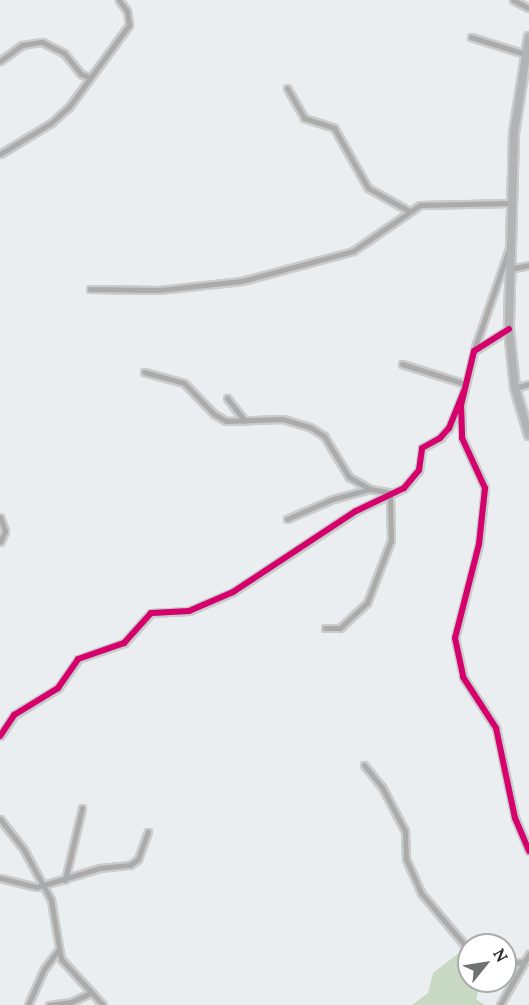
<!DOCTYPE html>
<html>
<head>
<meta charset="utf-8">
<style>
	body { margin:0 }
	#map { position:relative; width:529px; height:1005px; overflow:hidden; background:#ebeef0; font-family:Lora,serif }
	div>[style] { position:absolute }
	.green>* { inset:0; background:#c8d9c3 }
	.roads { filter:drop-shadow(2px 0 #c9cbcc) drop-shadow(-2px 0 #c9cbcc) drop-shadow(0 2px #c9cbcc) drop-shadow(0 -2px #c9cbcc) }
	.minor>* { height:5px; margin:-2.5px; padding:0 2.5px; transform-origin:2.5px; border-radius:2.5px; background:#aaabaa }
	.highway>* { height:8px; margin:-4px; padding:0 4px; transform-origin:4px; border-radius:4px; background:#b2b3b4 }
	.cycleway>* { height:6px; margin:-3px; padding:0 3px; transform-origin:3px; border-radius:3px; background:#d6006c }
	span { translate:-50% -50%; white-space:nowrap; text-align:center; line-height:1.15; -webkit-text-stroke:5px #fff; paint-order:stroke }
	.north { position:absolute; left:457px; top:933px; width:60px; height:60px; box-sizing:border-box; background:#fff; border:2px solid #aaabab; border-radius:50%; rotate:60deg; font-size:16px; font-weight:700; line-height:24px; text-align:center; color:#2a2c2e }
	.north::after { content:''; display:block; margin:auto; width:21px; height:27px; background:#6e7072; clip-path:polygon(50% 0,100% 100%,50% 72%,0 100%) }
</style>
</head>
<body>
<div id="map">
	<div class="green">
		<div style="clip-path:polygon(464px 949px,469px 951px,469px 981px,480px 986px,476px 999px,485px 1005px,412px 1005px,428px 993px,433px 973px)"></div>
	</div>
	<div class="roads">
		<div class="minor">
			<div style="left:513px;top:0;width:18px;rotate:27deg"></div>
			<div style="left:471px;top:37px;width:57px;rotate:17.5deg"></div>
			<div style="left:0;top:61px;width:27px;rotate:-36deg"></div>
			<div style="left:22px;top:45px;width:20px;rotate:-9deg"></div>
			<div style="left:42px;top:42px;width:25px;rotate:27deg"></div>
			<div style="left:64px;top:53px;width:27px;rotate:51deg"></div>
			<div style="left:81px;top:74px;width:8px;rotate:23deg"></div>
			<div style="left:287px;top:88px;width:34px;rotate:60deg"></div>
			<div style="left:304px;top:118px;width:32px;rotate:18deg"></div>
			<div style="left:334px;top:128px;width:69px;rotate:60.5deg"></div>
			<div style="left:368px;top:188px;width:47px;rotate:29.3deg"></div>
			<div style="left:0;top:154px;width:60px;rotate:-31.3deg"></div>
			<div style="left:51px;top:123px;width:24px;rotate:-42deg"></div>
			<div style="left:69px;top:107px;width:102px;rotate:-53.8deg"></div>
			<div style="left:129px;top:25px;width:14px;rotate:-98deg"></div>
			<div style="left:127px;top:11px;width:14px;rotate:-126deg"></div>
			<div style="left:509px;top:269px;width:20px;rotate:-11deg"></div>
			<div style="left:90px;top:289px;width:69px;rotate:0.8deg"></div>
			<div style="left:159px;top:290px;width:83px;rotate:-6.2deg"></div>
			<div style="left:242px;top:281px;width:115px;rotate:-15.1deg"></div>
			<div style="left:353px;top:251px;width:81px;rotate:-34.5deg"></div>
			<div style="left:420px;top:205px;width:92px;rotate:-1.2deg"></div>
			<div style="left:509px;top:329px;width:41px;rotate:147.8deg"></div>
			<div style="left:474px;top:351px;width:56px;rotate:103.5deg"></div>
			<div style="left:461px;top:405px;width:33px;rotate:88deg"></div>
			<div style="left:462px;top:438px;width:55px;rotate:65.3deg"></div>
			<div style="left:485px;top:488px;width:56px;rotate:96.1deg"></div>
			<div style="left:479px;top:544px;width:97px;rotate:104.3deg"></div>
			<div style="left:455px;top:638px;width:40px;rotate:78deg"></div>
			<div style="left:463px;top:677px;width:61px;rotate:57.1deg"></div>
			<div style="left:496px;top:728px;width:92px;rotate:78.1deg"></div>
			<div style="left:515px;top:818px;width:36px;rotate:67deg"></div>
			<div style="left:474px;top:350px;width:107px;rotate:-70.9deg"></div>
			<div style="left:402px;top:364px;width:67px;rotate:17.4deg"></div>
			<div style="left:144px;top:372px;width:41px;rotate:15.4deg"></div>
			<div style="left:184px;top:383px;width:43px;rotate:45.9deg"></div>
			<div style="left:214px;top:414px;width:14px;rotate:30deg"></div>
			<div style="left:226px;top:421px;width:57px;rotate:-2deg"></div>
			<div style="left:283px;top:419px;width:28px;rotate:17deg"></div>
			<div style="left:310px;top:427px;width:17px;rotate:33deg"></div>
			<div style="left:324px;top:436px;width:48px;rotate:58.6deg"></div>
			<div style="left:349px;top:477px;width:24px;rotate:30deg"></div>
			<div style="left:515px;top:388px;width:15px;rotate:-16deg"></div>
			<div style="left:227px;top:398px;width:29px;rotate:52deg"></div>
			<div style="left:0;top:517px;width:15px;rotate:70deg"></div>
			<div style="left:5px;top:531px;width:12px;rotate:114deg"></div>
			<div style="left:287px;top:519px;width:50px;rotate:-23.5deg"></div>
			<div style="left:333px;top:499px;width:38px;rotate:-15deg"></div>
			<div style="left:370px;top:489px;width:22px;rotate:10deg"></div>
			<div style="left:325px;top:628px;width:15px"></div>
			<div style="left:340px;top:628px;width:37px;rotate:-43deg"></div>
			<div style="left:367px;top:603px;width:67px;rotate:-69.1deg"></div>
			<div style="left:391px;top:540px;width:43px;rotate:-91.3deg"></div>
			<div style="left:0;top:736px;width:25px;rotate:-56deg"></div>
			<div style="left:14px;top:715px;width:52px;rotate:-31.5deg"></div>
			<div style="left:58px;top:688px;width:35px;rotate:-55deg"></div>
			<div style="left:78px;top:659px;width:49px;rotate:-19.2deg"></div>
			<div style="left:124px;top:643px;width:40px;rotate:-48deg"></div>
			<div style="left:151px;top:613px;width:38px;rotate:-3deg"></div>
			<div style="left:189px;top:611px;width:48px;rotate:-23.4deg"></div>
			<div style="left:233px;top:592px;width:147px;rotate:-33.4deg"></div>
			<div style="left:356px;top:511px;width:53px;rotate:-25.6deg"></div>
			<div style="left:404px;top:488px;width:23px;rotate:-50deg"></div>
			<div style="left:419px;top:470px;width:22px;rotate:-82deg"></div>
			<div style="left:422px;top:448px;width:21px;rotate:-29deg"></div>
			<div style="left:440px;top:438px;width:13px;rotate:-48deg"></div>
			<div style="left:449px;top:428px;width:40px;rotate:-68deg"></div>
			<div style="left:364px;top:765px;width:28px;rotate:51deg"></div>
			<div style="left:382px;top:787px;width:50px;rotate:62.4deg"></div>
			<div style="left:405px;top:831px;width:28px;rotate:88deg"></div>
			<div style="left:406px;top:859px;width:37px;rotate:66deg"></div>
			<div style="left:421px;top:893px;width:75px;rotate:49.9deg"></div>
			<div style="left:0;top:819px;width:39px;rotate:52deg"></div>
			<div style="left:24px;top:850px;width:57px;rotate:61.6deg"></div>
			<div style="left:51px;top:900px;width:60px;rotate:80.4deg"></div>
			<div style="left:61px;top:959px;width:62px;rotate:47.6deg"></div>
			<div style="left:0;top:878px;width:38px;rotate:14deg"></div>
			<div style="left:37px;top:887px;width:66px;rotate:-16.8deg"></div>
			<div style="left:100px;top:868px;width:30px;rotate:-6deg"></div>
			<div style="left:130px;top:865px;width:10px;rotate:-37deg"></div>
			<div style="left:138px;top:859px;width:29px;rotate:-70deg"></div>
			<div style="left:65px;top:880px;width:74px;rotate:-76.7deg"></div>
			<div style="left:505px;top:965px;width:20px;rotate:-11deg"></div>
			<div style="left:28px;top:1005px;width:39px;rotate:-66deg"></div>
			<div style="left:44px;top:969px;width:25px;rotate:-53deg"></div>
			<div style="left:49px;top:1005px;width:22px;rotate:-8deg"></div>
			<div style="left:71px;top:1002px;width:21px;rotate:-25deg"></div>
			<div style="left:500px;top:1005px;width:59px;rotate:-60.4deg"></div>
		</div>
		<div class="highway">
			<div style="left:529px;top:37px;width:97px;rotate:98.9deg"></div>
			<div style="left:514px;top:133px;width:196px;rotate:91.5deg"></div>
			<div style="left:509px;top:329px;width:59px;rotate:84.2deg"></div>
			<div style="left:515px;top:388px;width:49px;rotate:73.4deg"></div>
		</div>
	</div>
	<div class="cycleway">
		<div style="left:509px;top:329px;width:41px;rotate:147.8deg"></div>
		<div style="left:474px;top:351px;width:56px;rotate:103.5deg"></div>
		<div style="left:461px;top:405px;width:33px;rotate:88deg"></div>
		<div style="left:462px;top:438px;width:55px;rotate:65.3deg"></div>
		<div style="left:485px;top:488px;width:56px;rotate:96.1deg"></div>
		<div style="left:479px;top:544px;width:97px;rotate:104.3deg"></div>
		<div style="left:455px;top:638px;width:40px;rotate:78deg"></div>
		<div style="left:463px;top:677px;width:61px;rotate:57.1deg"></div>
		<div style="left:496px;top:728px;width:92px;rotate:78.1deg"></div>
		<div style="left:515px;top:818px;width:36px;rotate:67deg"></div>
		<div style="left:0;top:736px;width:25px;rotate:-56deg"></div>
		<div style="left:14px;top:715px;width:52px;rotate:-31.5deg"></div>
		<div style="left:58px;top:688px;width:35px;rotate:-55deg"></div>
		<div style="left:78px;top:659px;width:49px;rotate:-19.2deg"></div>
		<div style="left:124px;top:643px;width:40px;rotate:-48deg"></div>
		<div style="left:151px;top:613px;width:38px;rotate:-3deg"></div>
		<div style="left:189px;top:611px;width:48px;rotate:-23.4deg"></div>
		<div style="left:233px;top:592px;width:147px;rotate:-33.4deg"></div>
		<div style="left:356px;top:511px;width:53px;rotate:-25.6deg"></div>
		<div style="left:404px;top:488px;width:23px;rotate:-50deg"></div>
		<div style="left:419px;top:470px;width:22px;rotate:-82deg"></div>
		<div style="left:422px;top:448px;width:21px;rotate:-29deg"></div>
		<div style="left:440px;top:438px;width:13px;rotate:-48deg"></div>
		<div style="left:449px;top:428px;width:40px;rotate:-68deg"></div>
	</div>
	<div class="north">N</div>
</div>
</body>
</html>
